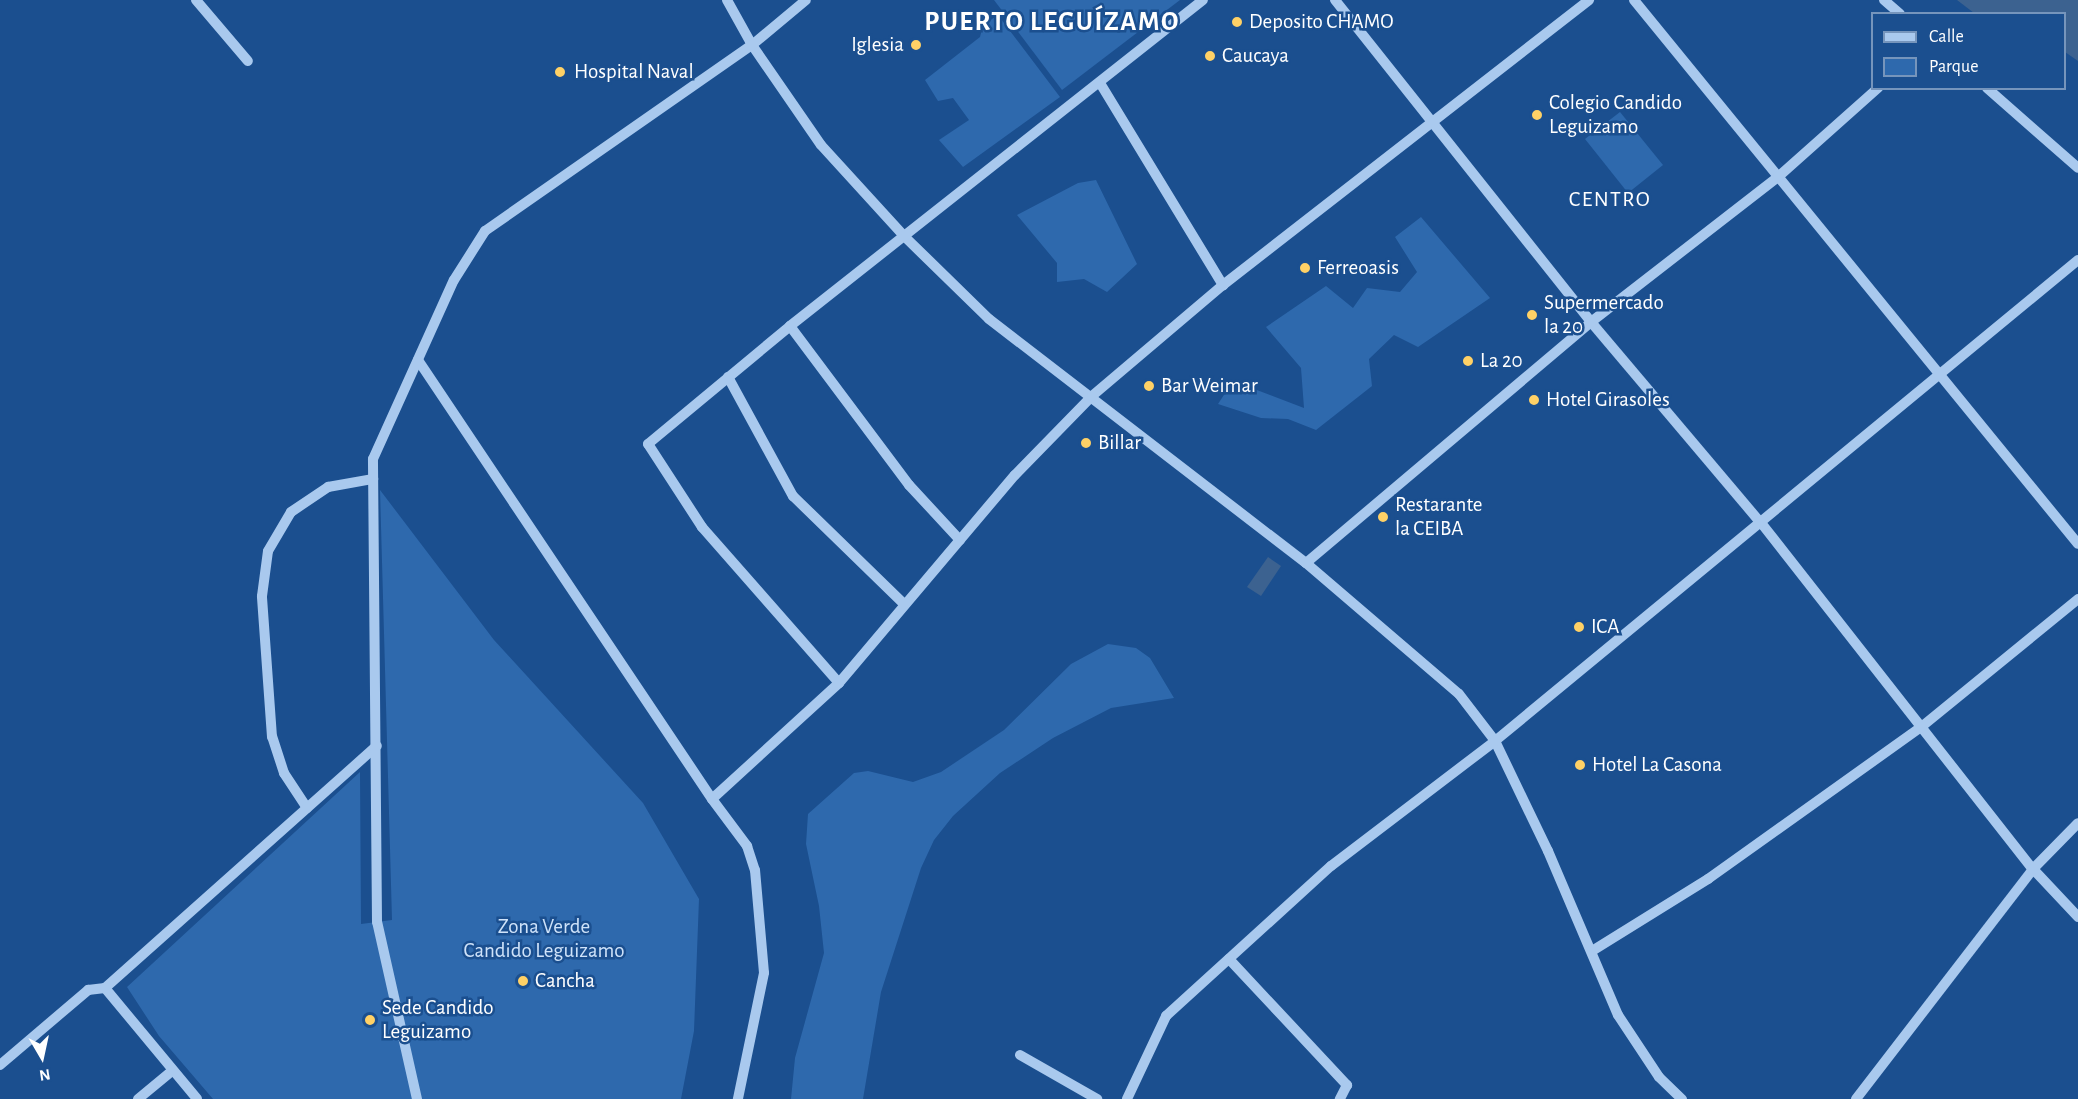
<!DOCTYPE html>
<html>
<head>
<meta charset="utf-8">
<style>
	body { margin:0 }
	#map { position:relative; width:2078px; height:1099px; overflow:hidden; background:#1b4f8f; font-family:"Alegreya Sans",sans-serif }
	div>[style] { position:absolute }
	.green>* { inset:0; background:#2e69ad }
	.water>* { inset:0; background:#3c6290 }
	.minor>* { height:10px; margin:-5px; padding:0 5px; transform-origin:5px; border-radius:5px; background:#a9c9ee }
	.dots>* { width:16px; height:16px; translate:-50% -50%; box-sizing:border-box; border:3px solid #1b4f8f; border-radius:50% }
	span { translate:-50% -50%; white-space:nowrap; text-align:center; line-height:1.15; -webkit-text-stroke:5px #1b4f8f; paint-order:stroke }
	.poi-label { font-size:21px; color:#fff }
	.left { translate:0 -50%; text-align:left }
	.right { translate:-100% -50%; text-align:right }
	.park-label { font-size:21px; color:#cfe3fa }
	.neighbourhood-label { font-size:22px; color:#fff; letter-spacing:1.5px }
	.district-label { font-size:27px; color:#fff; font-weight:700; letter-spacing:1.5px }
	.legend { position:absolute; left:1871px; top:12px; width:195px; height:78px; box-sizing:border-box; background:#1b4f8f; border:2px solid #7695bc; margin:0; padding:8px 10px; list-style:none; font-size:18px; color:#fff }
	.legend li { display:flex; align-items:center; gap:12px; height:30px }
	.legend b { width:30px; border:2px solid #7695bc }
	.north { position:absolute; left:12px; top:1027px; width:60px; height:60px; -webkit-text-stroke:4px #1b4f8f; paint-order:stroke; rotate:171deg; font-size:16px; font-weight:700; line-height:24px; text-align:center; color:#fff }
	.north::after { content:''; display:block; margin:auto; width:21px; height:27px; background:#fff; clip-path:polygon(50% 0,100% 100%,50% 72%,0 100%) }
</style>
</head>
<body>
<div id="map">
	<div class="green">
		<div style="clip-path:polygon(994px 0,1180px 0,1062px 90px)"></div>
		<div style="clip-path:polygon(998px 15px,1060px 97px,963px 167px,939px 140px,969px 120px,953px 98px,938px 101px,925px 80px,980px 37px,983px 25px)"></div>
		<div style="clip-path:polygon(1620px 112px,1663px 165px,1628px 193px,1585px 139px)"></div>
		<div style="clip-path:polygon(1096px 180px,1137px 264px,1107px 292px,1084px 279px,1057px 282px,1057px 263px,1017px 215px,1078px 183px)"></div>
		<div style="clip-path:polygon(1421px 217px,1490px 298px,1418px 347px,1394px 335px,1369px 359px,1372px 386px,1316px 430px,1288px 419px,1261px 418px,1218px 404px,1233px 381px,1304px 408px,1301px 368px,1266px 327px,1326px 286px,1353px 308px,1367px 288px,1400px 292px,1417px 272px,1395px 237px)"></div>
		<div style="clip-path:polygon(380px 490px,494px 640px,643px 803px,699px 899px,694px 1031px,681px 1099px,213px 1099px,159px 1036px,127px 987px,360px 772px,361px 924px,392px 920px)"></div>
		<div style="clip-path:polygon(1108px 644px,1136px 648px,1150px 658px,1174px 698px,1111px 708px,1053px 738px,1000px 773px,953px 816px,934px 840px,921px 868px,881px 992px,863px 1099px,791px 1099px,795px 1058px,824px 953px,819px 906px,806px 844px,808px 814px,854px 773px,868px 771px,913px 782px,941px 772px,1004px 730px,1071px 664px)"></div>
	</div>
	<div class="water">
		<div style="clip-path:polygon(1957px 0,2078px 0,2078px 61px,2065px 52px,2064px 14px,1974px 13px)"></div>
		<div style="clip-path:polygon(1268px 557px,1281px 566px,1261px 596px,1247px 587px)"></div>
	</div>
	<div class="minor">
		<div style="left:196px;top:0;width:80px;rotate:49.6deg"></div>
		<div style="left:727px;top:0;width:51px;rotate:60.9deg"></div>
		<div style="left:752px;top:45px;width:121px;rotate:55.4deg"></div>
		<div style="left:821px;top:145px;width:125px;rotate:47.6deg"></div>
		<div style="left:905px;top:237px;width:117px;rotate:44.3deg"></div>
		<div style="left:989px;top:319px;width:400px;rotate:37.6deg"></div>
		<div style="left:1306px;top:563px;width:201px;rotate:40.6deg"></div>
		<div style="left:1459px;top:694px;width:59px;rotate:52.5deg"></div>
		<div style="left:1495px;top:741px;width:122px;rotate:64.3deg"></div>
		<div style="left:1548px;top:851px;width:178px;rotate:66.9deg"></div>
		<div style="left:1618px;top:1015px;width:74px;rotate:56.5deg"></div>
		<div style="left:1659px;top:1077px;width:32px;rotate:44deg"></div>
		<div style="left:1335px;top:0;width:411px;rotate:51.5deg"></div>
		<div style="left:1591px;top:322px;width:265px;rotate:49.8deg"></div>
		<div style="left:1762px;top:524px;width:439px;rotate:51.9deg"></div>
		<div style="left:2033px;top:869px;width:66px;rotate:46.8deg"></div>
		<div style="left:1634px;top:0;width:702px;rotate:50.78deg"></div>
		<div style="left:1884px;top:0;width:21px;rotate:41deg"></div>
		<div style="left:1100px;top:83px;width:237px;rotate:58.7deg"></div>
		<div style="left:1987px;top:88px;width:121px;rotate:41.3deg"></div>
		<div style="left:790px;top:326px;width:199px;rotate:53.2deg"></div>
		<div style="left:909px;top:485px;width:75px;rotate:47.2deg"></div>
		<div style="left:418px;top:360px;width:528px;rotate:56.19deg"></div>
		<div style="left:712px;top:799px;width:172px;rotate:-42.4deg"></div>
		<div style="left:839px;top:683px;width:272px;rotate:-49.8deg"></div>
		<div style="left:1015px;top:475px;width:110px;rotate:-45.7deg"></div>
		<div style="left:1092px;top:396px;width:172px;rotate:-40.3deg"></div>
		<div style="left:1223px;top:285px;width:464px;rotate:-37.9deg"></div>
		<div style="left:728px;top:377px;width:136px;rotate:61.4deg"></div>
		<div style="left:793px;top:496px;width:155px;rotate:44.2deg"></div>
		<div style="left:1306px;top:563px;width:373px;rotate:-40.2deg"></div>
		<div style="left:1591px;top:322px;width:237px;rotate:-37.8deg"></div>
		<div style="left:1778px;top:177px;width:134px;rotate:-41.7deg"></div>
		<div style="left:839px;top:683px;width:208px;rotate:-131.3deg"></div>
		<div style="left:702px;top:527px;width:99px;rotate:-123deg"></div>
		<div style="left:648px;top:444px;width:185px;rotate:-39.7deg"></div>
		<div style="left:790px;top:326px;width:526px;rotate:-38.29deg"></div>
		<div style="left:712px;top:799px;width:59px;rotate:53.3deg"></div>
		<div style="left:747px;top:846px;width:25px;rotate:72deg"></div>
		<div style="left:755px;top:870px;width:103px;rotate:85deg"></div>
		<div style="left:764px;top:973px;width:129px;rotate:101.7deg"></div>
		<div style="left:307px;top:808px;width:42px;rotate:-123.3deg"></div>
		<div style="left:284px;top:773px;width:38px;rotate:-108deg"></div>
		<div style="left:272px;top:737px;width:141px;rotate:-94.1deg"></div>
		<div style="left:262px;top:596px;width:45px;rotate:-82.4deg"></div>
		<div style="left:268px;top:551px;width:45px;rotate:-59.5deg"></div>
		<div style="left:291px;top:512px;width:45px;rotate:-34deg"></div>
		<div style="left:328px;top:487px;width:46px;rotate:-10.1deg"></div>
		<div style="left:1592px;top:951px;width:137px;rotate:-31.8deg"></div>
		<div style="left:1708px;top:879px;width:260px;rotate:-35.5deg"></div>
		<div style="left:1920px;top:728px;width:204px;rotate:-39.2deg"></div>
		<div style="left:1229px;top:959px;width:173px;rotate:46.9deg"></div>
		<div style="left:1347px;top:1085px;width:16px;rotate:117deg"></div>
		<div style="left:105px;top:988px;width:144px;rotate:50.3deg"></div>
		<div style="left:1020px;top:1055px;width:89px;rotate:29.7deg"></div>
		<div style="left:0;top:1065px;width:116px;rotate:-40.4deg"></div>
		<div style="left:88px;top:990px;width:17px;rotate:-7deg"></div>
		<div style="left:105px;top:988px;width:364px;rotate:-41.7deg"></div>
		<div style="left:138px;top:1099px;width:45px;rotate:-39.6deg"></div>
		<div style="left:417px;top:1099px;width:181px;rotate:-102.7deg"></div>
		<div style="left:377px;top:922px;width:463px;rotate:-90.5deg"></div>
		<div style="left:373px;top:459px;width:196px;rotate:-65.7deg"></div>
		<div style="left:454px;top:280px;width:58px;rotate:-57.7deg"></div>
		<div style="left:485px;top:231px;width:325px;rotate:-34.9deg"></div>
		<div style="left:752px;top:45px;width:70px;rotate:-39.8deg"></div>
		<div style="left:1127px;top:1099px;width:92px;rotate:-64.8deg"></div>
		<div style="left:1166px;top:1016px;width:223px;rotate:-42.3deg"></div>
		<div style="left:1331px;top:866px;width:206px;rotate:-37.3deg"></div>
		<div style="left:1495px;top:741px;width:756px;rotate:-39.52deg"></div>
		<div style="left:1856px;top:1099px;width:290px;rotate:-52.4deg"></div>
		<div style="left:2033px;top:869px;width:64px;rotate:-45.6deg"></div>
	</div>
	<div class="dots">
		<div style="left:1237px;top:22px;background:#ffd166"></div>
		<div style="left:916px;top:45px;background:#ffd166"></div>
		<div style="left:1210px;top:56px;background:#ffd166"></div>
		<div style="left:560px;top:72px;background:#ffd166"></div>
		<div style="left:1537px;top:115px;background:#ffd166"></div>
		<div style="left:1305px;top:268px;background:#ffd166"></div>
		<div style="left:1532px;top:315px;background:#ffd166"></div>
		<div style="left:1468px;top:361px;background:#ffd166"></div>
		<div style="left:1149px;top:386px;background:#ffd166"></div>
		<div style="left:1534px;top:400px;background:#ffd166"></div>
		<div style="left:1086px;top:443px;background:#ffd166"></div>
		<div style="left:1383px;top:517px;background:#ffd166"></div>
		<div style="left:1579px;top:627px;background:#ffd166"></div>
		<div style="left:1580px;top:765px;background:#ffd166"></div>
		<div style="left:523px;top:981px;background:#ffd166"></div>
		<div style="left:370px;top:1020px;background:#ffd166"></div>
	</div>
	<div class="poi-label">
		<span class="left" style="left:1249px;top:22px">Deposito CHAMO</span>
		<span class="right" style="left:904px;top:45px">Iglesia</span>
		<span class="left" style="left:1222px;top:56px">Caucaya</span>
		<span class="left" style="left:574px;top:72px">Hospital Naval</span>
		<span class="left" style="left:1549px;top:115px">Colegio Candido<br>Leguizamo</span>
		<span class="left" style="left:1317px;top:268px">Ferreoasis</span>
		<span class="left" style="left:1544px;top:315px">Supermercado<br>la 20</span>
		<span class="left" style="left:1480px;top:361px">La 20</span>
		<span class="left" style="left:1161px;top:386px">Bar Weimar</span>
		<span class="left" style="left:1546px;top:400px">Hotel Girasoles</span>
		<span class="left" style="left:1098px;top:443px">Billar</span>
		<span class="left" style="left:1395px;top:517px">Restarante<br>la CEIBA</span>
		<span class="left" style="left:1591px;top:627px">ICA</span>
		<span class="left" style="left:1592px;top:765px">Hotel La Casona</span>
		<span class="left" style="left:535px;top:981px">Cancha</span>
		<span class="left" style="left:382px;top:1020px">Sede Candido<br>Leguizamo</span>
	</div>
	<div class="park-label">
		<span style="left:544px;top:939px">Zona Verde<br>Candido Leguizamo</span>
	</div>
	<div class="neighbourhood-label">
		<span style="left:1610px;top:200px">CENTRO</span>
	</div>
	<div class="district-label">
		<span style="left:1052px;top:22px">PUERTO LEGUÍZAMO</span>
	</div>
	<ul class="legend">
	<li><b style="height:8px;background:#a9c9ee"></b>Calle</li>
	<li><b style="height:16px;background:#2e69ad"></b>Parque</li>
	</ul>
	<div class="north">N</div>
</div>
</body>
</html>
